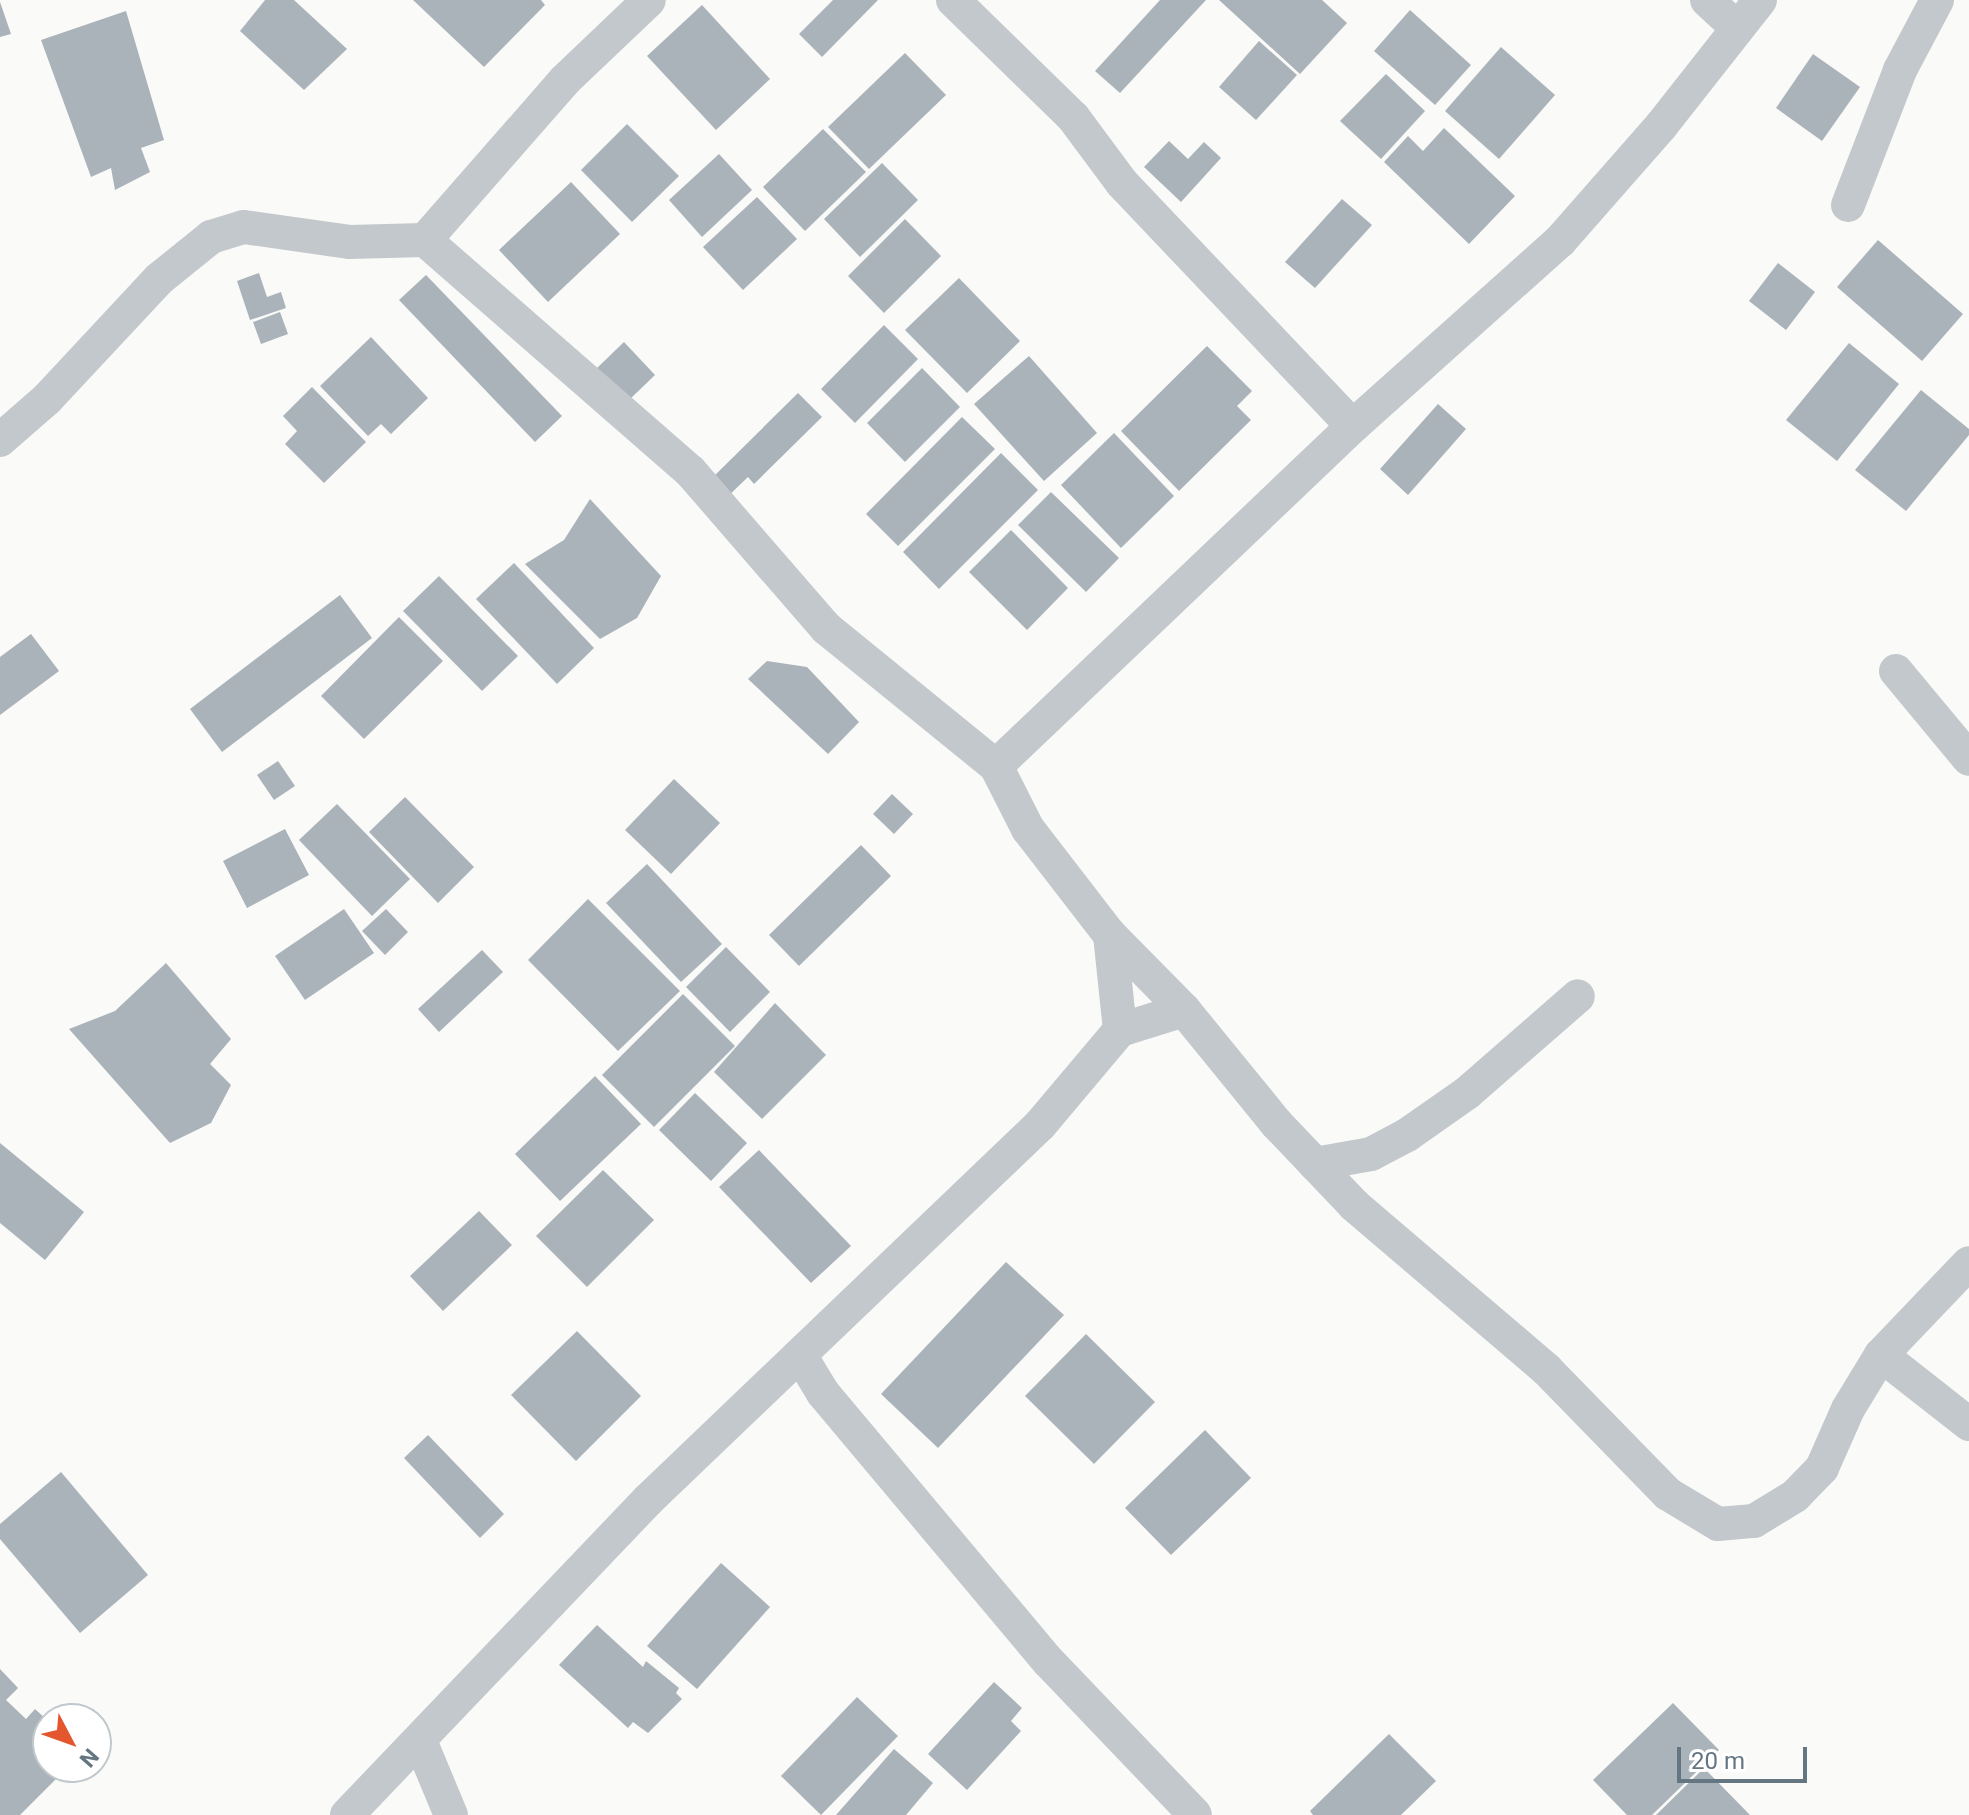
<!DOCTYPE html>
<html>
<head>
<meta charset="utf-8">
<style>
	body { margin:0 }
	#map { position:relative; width:1969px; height:1815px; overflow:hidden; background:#fafaf8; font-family:Roboto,sans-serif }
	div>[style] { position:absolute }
	.building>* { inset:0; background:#aab3b9 }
	.street>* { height:34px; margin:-17px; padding:0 17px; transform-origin:17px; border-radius:17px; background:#c3c8cc }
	span { translate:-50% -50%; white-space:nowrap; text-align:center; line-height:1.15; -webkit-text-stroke:8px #fff; paint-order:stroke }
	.north { position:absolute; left:32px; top:1703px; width:80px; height:80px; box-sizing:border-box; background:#fff; border:2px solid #c1c8cd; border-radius:50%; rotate:131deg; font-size:22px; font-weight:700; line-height:32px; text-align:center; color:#657683 }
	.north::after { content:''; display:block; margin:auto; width:28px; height:36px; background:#e4572e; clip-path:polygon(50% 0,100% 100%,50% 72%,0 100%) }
	.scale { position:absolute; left:1677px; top:1747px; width:130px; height:36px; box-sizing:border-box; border:4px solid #657683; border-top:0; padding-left:10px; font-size:24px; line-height:28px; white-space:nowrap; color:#657683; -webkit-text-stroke:6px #fff; paint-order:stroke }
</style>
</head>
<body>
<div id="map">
	<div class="building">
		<div style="clip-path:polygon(265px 0,294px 0,347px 49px,304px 90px,240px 31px)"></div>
		<div style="clip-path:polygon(413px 0,541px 0,545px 5px,484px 67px)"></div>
		<div style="clip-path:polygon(833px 0,878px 0,822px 57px,799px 34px)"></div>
		<div style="clip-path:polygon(1160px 0,1206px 0,1120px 93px,1095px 71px)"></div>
		<div style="clip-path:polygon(1219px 0,1322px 0,1347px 23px,1300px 74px)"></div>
		<div style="clip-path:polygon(0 2px,11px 34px,0 37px)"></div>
		<div style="clip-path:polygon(702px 5px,770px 79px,716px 130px,647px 56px)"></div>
		<div style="clip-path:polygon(1410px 10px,1471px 65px,1435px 105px,1374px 51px)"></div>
		<div style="clip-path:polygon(126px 11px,164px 140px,141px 148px,150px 172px,115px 190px,111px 168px,91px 177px,41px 40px)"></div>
		<div style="clip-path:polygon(1259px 41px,1297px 75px,1256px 120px,1219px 87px)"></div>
		<div style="clip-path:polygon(1501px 47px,1555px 95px,1499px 159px,1445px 111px)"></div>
		<div style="clip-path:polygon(905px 53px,946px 95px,869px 169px,828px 127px)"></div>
		<div style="clip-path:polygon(1813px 54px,1860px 87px,1822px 141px,1776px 108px)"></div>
		<div style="clip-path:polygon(1386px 74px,1425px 111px,1381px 159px,1340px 121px)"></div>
		<div style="clip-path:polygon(627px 124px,679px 176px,632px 222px,581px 170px)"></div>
		<div style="clip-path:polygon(1444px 128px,1515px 196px,1469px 244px,1384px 162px,1408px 136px,1423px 151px)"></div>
		<div style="clip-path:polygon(823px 129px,866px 172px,805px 231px,763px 187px)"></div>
		<div style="clip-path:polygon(1169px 141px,1188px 159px,1204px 142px,1221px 158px,1181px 202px,1144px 167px)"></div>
		<div style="clip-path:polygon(719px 154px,752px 190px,702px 237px,669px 200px)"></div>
		<div style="clip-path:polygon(882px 163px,918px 200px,860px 257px,824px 219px)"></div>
		<div style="clip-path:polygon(571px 182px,620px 234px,548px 302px,499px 250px)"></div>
		<div style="clip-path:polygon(757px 197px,797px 239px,743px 290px,703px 247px)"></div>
		<div style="clip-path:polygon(1342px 199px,1372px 225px,1315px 288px,1285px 262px)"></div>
		<div style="clip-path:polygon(905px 219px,941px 256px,884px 313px,848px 276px)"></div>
		<div style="clip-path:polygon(1878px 240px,1963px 314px,1922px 361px,1837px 287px)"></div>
		<div style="clip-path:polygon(1778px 263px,1815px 292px,1786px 330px,1749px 301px)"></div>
		<div style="clip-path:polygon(259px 273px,267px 297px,281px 292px,286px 308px,250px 320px,237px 281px)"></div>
		<div style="clip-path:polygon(426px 275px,562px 416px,535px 442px,399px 300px)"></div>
		<div style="clip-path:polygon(959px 278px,1020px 341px,967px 393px,905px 330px)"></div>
		<div style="clip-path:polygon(280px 312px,288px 334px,261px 344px,253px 322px)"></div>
		<div style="clip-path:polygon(884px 325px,918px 359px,855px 423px,821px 389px)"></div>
		<div style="clip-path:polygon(371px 337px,428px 398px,391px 434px,381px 424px,368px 436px,320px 386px)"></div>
		<div style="clip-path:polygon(624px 342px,655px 375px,629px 400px,597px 368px)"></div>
		<div style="clip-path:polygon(1849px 343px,1899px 384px,1837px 461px,1786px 420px)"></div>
		<div style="clip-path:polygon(1207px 346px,1252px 391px,1237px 406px,1251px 420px,1179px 491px,1121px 431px)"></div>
		<div style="clip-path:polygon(1029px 356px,1097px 433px,1044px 481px,974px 404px)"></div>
		<div style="clip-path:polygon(922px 368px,960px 407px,905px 462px,867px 423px)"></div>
		<div style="clip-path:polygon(312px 387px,366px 442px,324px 483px,285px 444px,297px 431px,283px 416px)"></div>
		<div style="clip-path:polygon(1921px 390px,1969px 429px,1969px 435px,1906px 511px,1855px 470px)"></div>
		<div style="clip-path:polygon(798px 393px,822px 417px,754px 484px,748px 477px,724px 500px,707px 483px)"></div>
		<div style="clip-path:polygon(1438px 404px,1466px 429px,1408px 495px,1380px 469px)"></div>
		<div style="clip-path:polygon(962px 417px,995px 449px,898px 546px,866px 514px)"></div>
		<div style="clip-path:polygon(1114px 433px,1174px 496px,1121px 548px,1061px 485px)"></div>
		<div style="clip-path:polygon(1001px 453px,1038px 490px,939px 589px,903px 552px)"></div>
		<div style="clip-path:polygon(1051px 492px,1119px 558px,1086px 592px,1018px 525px)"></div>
		<div style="clip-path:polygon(590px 499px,661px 576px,637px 618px,600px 639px,525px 564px,564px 540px)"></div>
		<div style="clip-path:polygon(1011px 530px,1068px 588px,1027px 630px,969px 572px)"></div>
		<div style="clip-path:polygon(514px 563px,594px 648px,557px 684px,476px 599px)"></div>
		<div style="clip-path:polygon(439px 576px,518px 656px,482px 691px,403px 611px)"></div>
		<div style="clip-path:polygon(340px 595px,372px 638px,222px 752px,190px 709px)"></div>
		<div style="clip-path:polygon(399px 617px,443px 661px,364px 739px,321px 696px)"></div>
		<div style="clip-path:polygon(31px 634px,59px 671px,0 715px,0 657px)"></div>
		<div style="clip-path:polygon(767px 661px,807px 667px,859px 722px,828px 754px,748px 679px)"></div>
		<div style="clip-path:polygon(278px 761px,295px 786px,274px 800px,257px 775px)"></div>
		<div style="clip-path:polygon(674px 779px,720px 823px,671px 874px,625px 830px)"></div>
		<div style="clip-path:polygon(892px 794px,913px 814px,894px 834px,873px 814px)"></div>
		<div style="clip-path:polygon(405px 797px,474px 867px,438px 903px,369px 832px)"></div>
		<div style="clip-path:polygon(337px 804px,410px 879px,372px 916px,299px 840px)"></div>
		<div style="clip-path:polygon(285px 829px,309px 875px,247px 908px,223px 861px)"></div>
		<div style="clip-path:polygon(861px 845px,891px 876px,799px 966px,769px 935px)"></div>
		<div style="clip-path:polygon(647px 864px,722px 944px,681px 982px,606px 903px)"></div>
		<div style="clip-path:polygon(588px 899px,680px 991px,618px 1051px,528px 960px)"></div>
		<div style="clip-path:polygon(344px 909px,374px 953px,305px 1000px,275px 956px)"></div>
		<div style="clip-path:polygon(386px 909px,408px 932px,385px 955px,362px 931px)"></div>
		<div style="clip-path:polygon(726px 947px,770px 992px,730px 1032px,686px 987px)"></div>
		<div style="clip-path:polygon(482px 950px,503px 972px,439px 1032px,418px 1009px)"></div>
		<div style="clip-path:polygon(166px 963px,231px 1039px,210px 1064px,231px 1085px,211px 1123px,170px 1143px,69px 1029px,115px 1011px)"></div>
		<div style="clip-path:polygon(683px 994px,735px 1046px,654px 1127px,602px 1075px)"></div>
		<div style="clip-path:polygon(775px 1003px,826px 1055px,762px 1119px,714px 1072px)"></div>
		<div style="clip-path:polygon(595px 1076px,641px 1124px,560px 1201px,515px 1154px)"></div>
		<div style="clip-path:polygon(695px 1093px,747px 1143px,711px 1181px,659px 1130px)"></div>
		<div style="clip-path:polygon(0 1143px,84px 1212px,45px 1260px,0 1223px)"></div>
		<div style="clip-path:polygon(759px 1150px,851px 1246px,811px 1283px,719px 1187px)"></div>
		<div style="clip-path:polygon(603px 1170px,654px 1220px,587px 1287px,536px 1236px)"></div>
		<div style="clip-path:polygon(479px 1211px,512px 1245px,443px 1311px,410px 1276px)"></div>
		<div style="clip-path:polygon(1006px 1262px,1064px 1315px,938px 1448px,881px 1394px)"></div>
		<div style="clip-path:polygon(577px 1331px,641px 1396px,576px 1461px,511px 1395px)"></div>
		<div style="clip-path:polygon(1086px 1334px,1155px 1402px,1094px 1464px,1025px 1396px)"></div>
		<div style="clip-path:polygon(1205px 1430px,1251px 1478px,1171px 1555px,1125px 1508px)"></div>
		<div style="clip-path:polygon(428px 1435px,504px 1514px,480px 1538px,404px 1458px)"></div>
		<div style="clip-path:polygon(61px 1472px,148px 1575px,80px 1633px,0 1539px,0 1524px)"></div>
		<div style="clip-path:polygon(721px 1563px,770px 1607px,697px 1689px,647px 1646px)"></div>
		<div style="clip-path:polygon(597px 1625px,643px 1667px,646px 1661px,679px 1688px,676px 1693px,682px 1699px,648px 1733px,633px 1722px,628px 1728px,559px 1665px)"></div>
		<div style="clip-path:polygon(0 1669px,18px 1688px,6px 1700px,26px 1719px,35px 1709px,48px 1721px,48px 1767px,68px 1767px,20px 1815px,0 1815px)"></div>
		<div style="clip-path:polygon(994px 1682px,1022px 1708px,1011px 1721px,1021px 1731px,967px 1790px,928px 1754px)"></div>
		<div style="clip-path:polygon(857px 1697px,898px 1736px,821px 1815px,781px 1776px)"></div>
		<div style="clip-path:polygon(1673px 1703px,1719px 1750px,1652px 1815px,1627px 1815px,1593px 1780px)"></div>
		<div style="clip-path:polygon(1389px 1734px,1436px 1781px,1401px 1815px,1313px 1815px,1310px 1811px)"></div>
		<div style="clip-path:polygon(894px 1749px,933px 1783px,906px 1815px,836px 1815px)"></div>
		<div style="clip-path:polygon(1704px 1768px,1750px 1815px,1656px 1815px)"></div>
	</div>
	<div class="street">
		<div style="left:953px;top:0;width:168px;rotate:44.3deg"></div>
		<div style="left:1073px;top:117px;width:82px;rotate:53.4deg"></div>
		<div style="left:1122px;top:183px;width:335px;rotate:46.5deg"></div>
		<div style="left:1707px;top:0;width:38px;rotate:43deg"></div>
		<div style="left:1848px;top:205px;width:145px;rotate:-68.9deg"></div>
		<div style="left:1900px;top:70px;width:79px;rotate:-62.1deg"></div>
		<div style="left:425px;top:240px;width:211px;rotate:-48.8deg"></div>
		<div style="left:564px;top:81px;width:117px;rotate:-43.6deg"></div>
		<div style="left:0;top:440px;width:62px;rotate:-41.1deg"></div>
		<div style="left:47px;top:399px;width:164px;rotate:-47deg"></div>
		<div style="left:159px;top:279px;width:67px;rotate:-38.9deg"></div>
		<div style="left:211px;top:237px;width:34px;rotate:-17deg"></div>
		<div style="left:244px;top:227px;width:106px;rotate:8.1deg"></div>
		<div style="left:349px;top:242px;width:76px;rotate:-1.5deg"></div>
		<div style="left:425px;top:240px;width:352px;rotate:41.1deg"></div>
		<div style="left:690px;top:471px;width:208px;rotate:49.1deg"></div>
		<div style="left:826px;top:628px;width:219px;rotate:39.1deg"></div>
		<div style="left:996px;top:766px;width:71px;rotate:63.1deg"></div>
		<div style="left:1028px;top:829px;width:134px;rotate:52.3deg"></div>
		<div style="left:1110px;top:935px;width:105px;rotate:45.4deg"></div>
		<div style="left:1184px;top:1010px;width:146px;rotate:50.8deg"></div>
		<div style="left:1276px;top:1123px;width:113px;rotate:46.4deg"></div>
		<div style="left:1354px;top:1205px;width:254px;rotate:40.5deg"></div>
		<div style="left:1547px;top:1370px;width:173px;rotate:45.7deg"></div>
		<div style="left:1668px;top:1494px;width:58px;rotate:31deg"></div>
		<div style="left:1718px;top:1524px;width:36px;rotate:-5deg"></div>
		<div style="left:1754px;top:1521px;width:48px;rotate:-31.4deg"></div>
		<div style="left:1795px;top:1496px;width:39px;rotate:-46deg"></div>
		<div style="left:1822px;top:1468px;width:64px;rotate:-66.2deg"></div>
		<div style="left:1848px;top:1409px;width:63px;rotate:-58.6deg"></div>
		<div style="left:1881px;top:1355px;width:127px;rotate:-46.3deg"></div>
		<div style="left:1896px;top:671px;width:114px;rotate:50.3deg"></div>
		<div style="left:996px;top:766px;width:493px;rotate:-43.6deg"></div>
		<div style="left:1353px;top:426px;width:278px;rotate:-41.8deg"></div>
		<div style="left:1560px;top:241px;width:153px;rotate:-48.7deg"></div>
		<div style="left:1661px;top:126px;width:160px;rotate:-51.8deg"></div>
		<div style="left:1110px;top:935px;width:96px;rotate:84deg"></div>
		<div style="left:1315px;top:1164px;width:57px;rotate:-10.1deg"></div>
		<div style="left:1371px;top:1154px;width:41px;rotate:-27.8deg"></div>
		<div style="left:1407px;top:1135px;width:73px;rotate:-35deg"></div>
		<div style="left:1467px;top:1093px;width:147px;rotate:-41.1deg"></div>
		<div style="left:800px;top:1355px;width:44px;rotate:58.8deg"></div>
		<div style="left:823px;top:1393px;width:351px;rotate:50deg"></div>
		<div style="left:1049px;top:1662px;width:211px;rotate:46.3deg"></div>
		<div style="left:1881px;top:1355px;width:112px;rotate:38.1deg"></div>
		<div style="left:421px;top:1743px;width:78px;rotate:67.4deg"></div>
		<div style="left:347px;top:1815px;width:436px;rotate:-46.3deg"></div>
		<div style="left:648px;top:1500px;width:542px;rotate:-43.73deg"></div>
		<div style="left:1040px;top:1125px;width:124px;rotate:-49.9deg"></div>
		<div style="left:1120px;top:1030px;width:67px;rotate:-17.4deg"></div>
	</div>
	<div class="north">N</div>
	<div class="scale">20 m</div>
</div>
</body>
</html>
